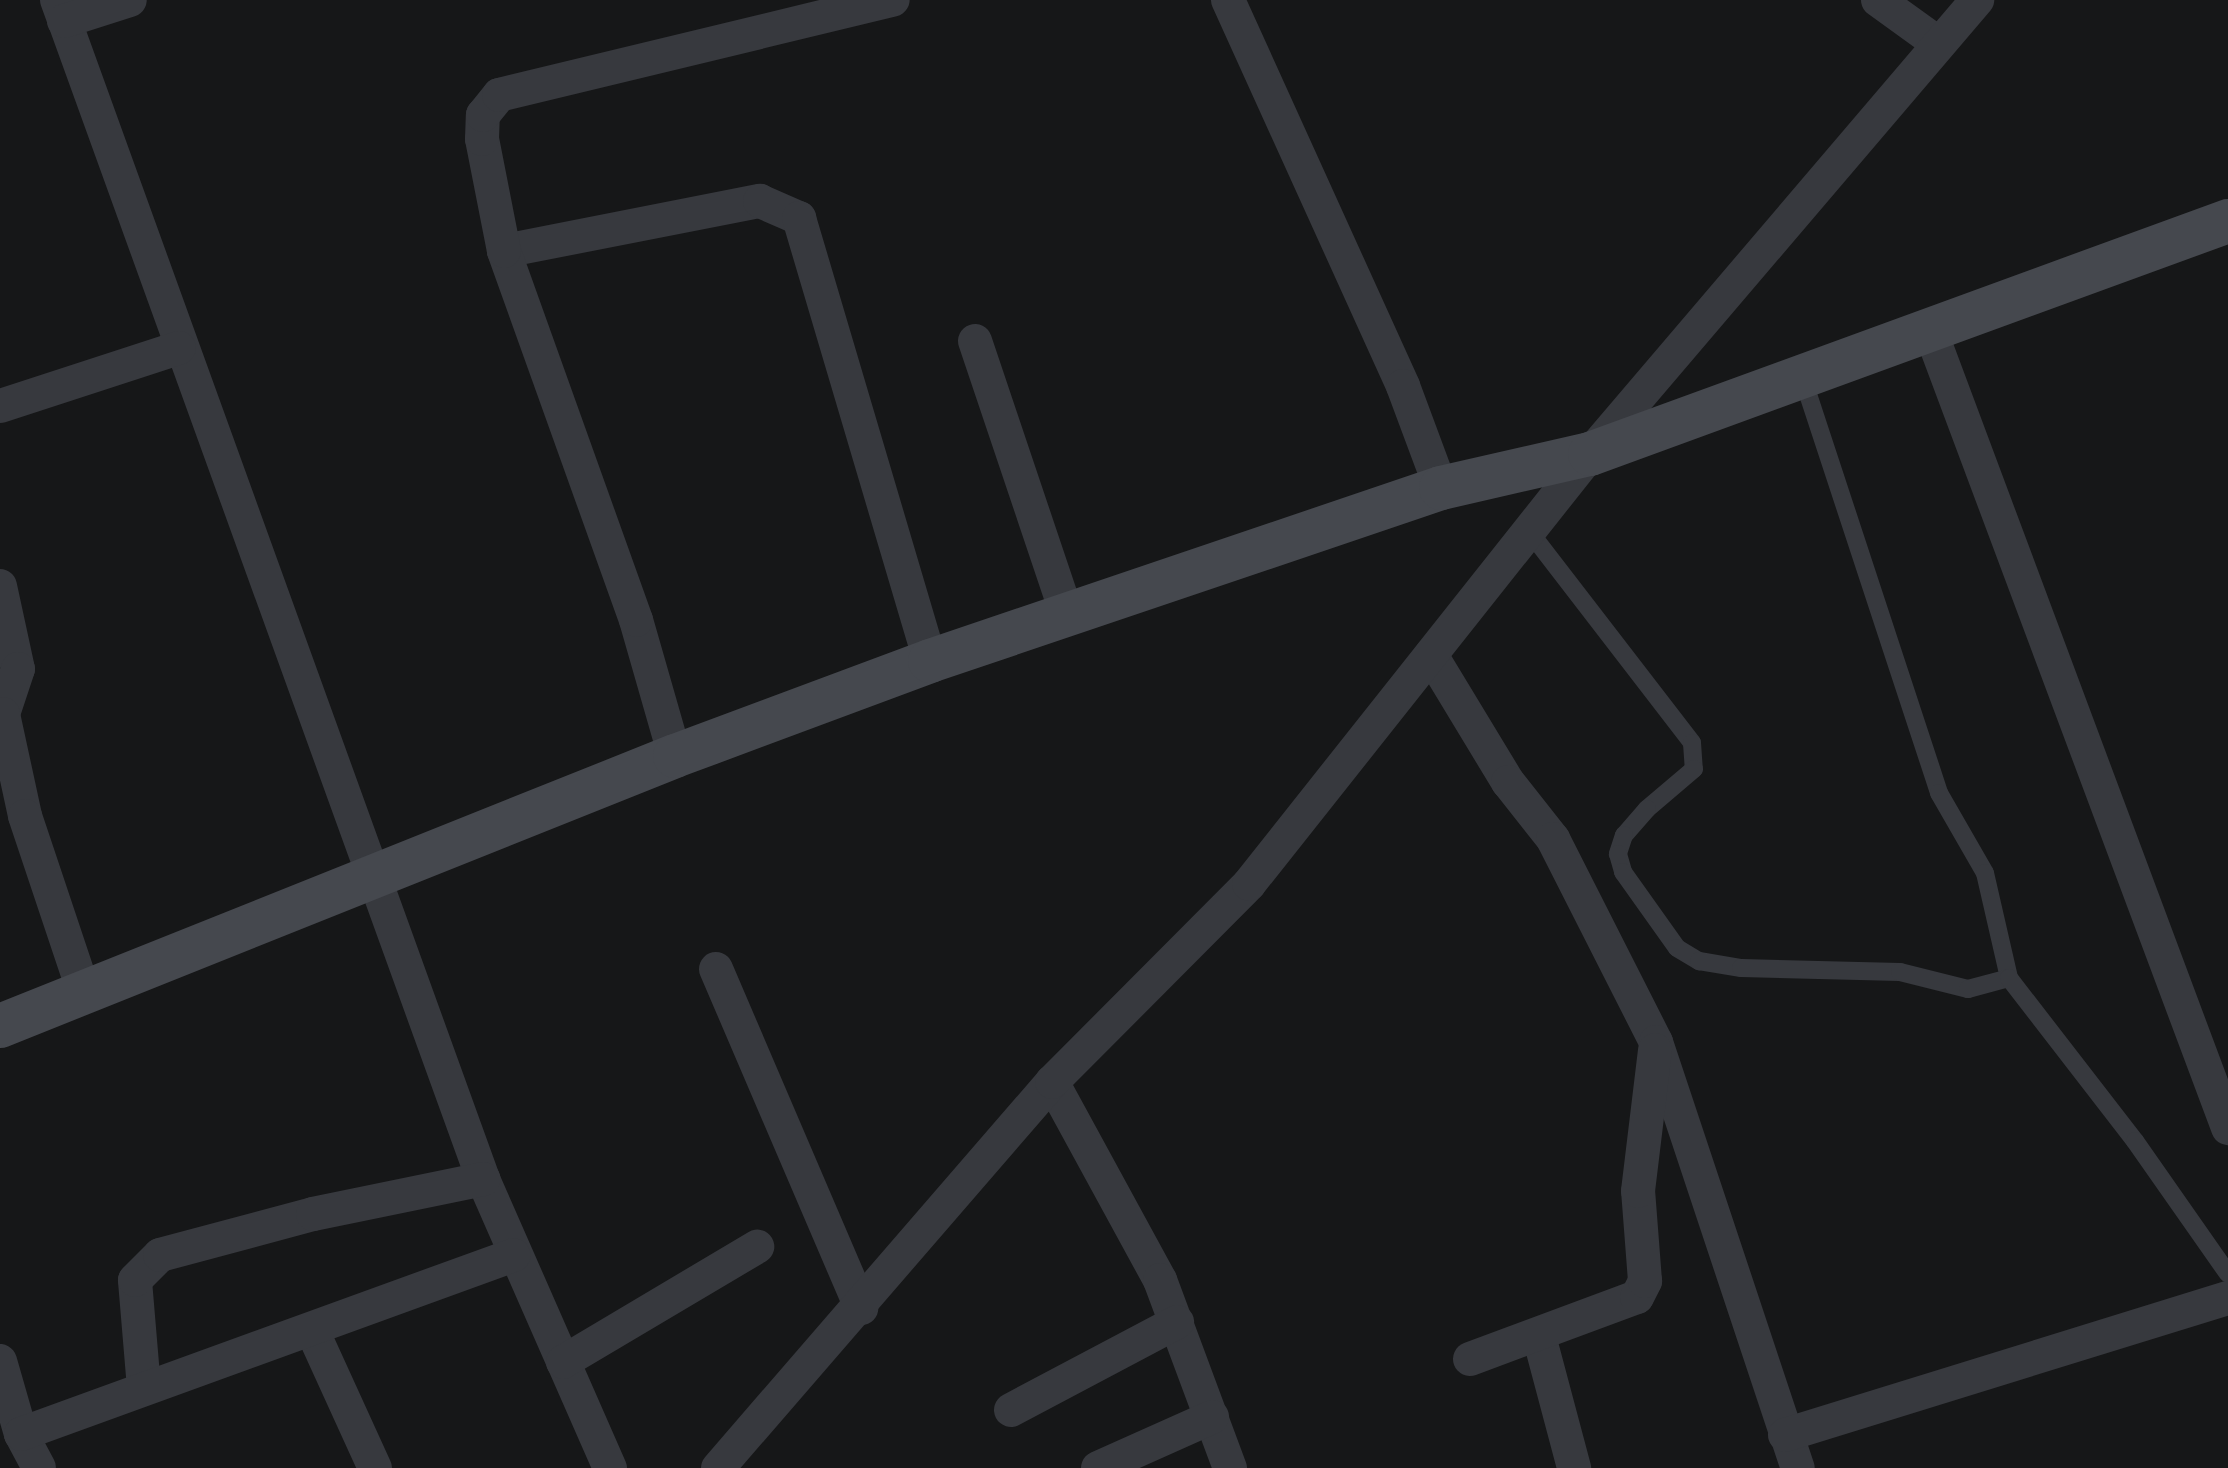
<!DOCTYPE html>
<html>
<head>
<meta charset="utf-8">
<style>
	body { margin:0 }
	#map { position:relative; width:2228px; height:1468px; overflow:hidden; background:#161718; font-family:"Asap Condensed",sans-serif }
	div>[style] { position:absolute }
	.lane>* { height:18px; margin:-9px; padding:0 9px; transform-origin:9px; border-radius:9px; background:#37393e }
	.street>* { height:34px; margin:-17px; padding:0 17px; transform-origin:17px; border-radius:17px; background:#37393e }
	.secondary>* { height:44px; margin:-22px; padding:0 22px; transform-origin:22px; border-radius:22px; background:#45484e }
	span { translate:-50% -50%; white-space:nowrap; text-align:center; line-height:1.15; -webkit-text-stroke:8px #111213; paint-order:stroke }
</style>
</head>
<body>
<div id="map">
	<div class="lane">
		<div style="left:1803px;top:379px;width:436px;rotate:71.8deg"></div>
		<div style="left:1939px;top:793px;width:92px;rotate:60.1deg"></div>
		<div style="left:1985px;top:873px;width:108px;rotate:77.1deg"></div>
		<div style="left:1529px;top:531px;width:267px;rotate:52.4deg"></div>
		<div style="left:1692px;top:743px;width:26px;rotate:86deg"></div>
		<div style="left:1694px;top:769px;width:62px;rotate:139.6deg"></div>
		<div style="left:1647px;top:809px;width:35px;rotate:131deg"></div>
		<div style="left:1624px;top:835px;width:20px;rotate:108deg"></div>
		<div style="left:1618px;top:854px;width:19px;rotate:74deg"></div>
		<div style="left:1623px;top:872px;width:93px;rotate:54.6deg"></div>
		<div style="left:1677px;top:948px;width:26px;rotate:31deg"></div>
		<div style="left:1699px;top:961px;width:43px;rotate:9.5deg"></div>
		<div style="left:1741px;top:968px;width:159px;rotate:1.4deg"></div>
		<div style="left:1900px;top:972px;width:70px;rotate:14deg"></div>
		<div style="left:1968px;top:989px;width:42px;rotate:-15deg"></div>
		<div style="left:2009px;top:978px;width:206px;rotate:52.3deg"></div>
		<div style="left:2135px;top:1141px;width:162px;rotate:55deg"></div>
	</div>
	<div class="street">
		<div style="left:57px;top:0;width:1254px;rotate:70.13deg"></div>
		<div style="left:483px;top:1179px;width:316px;rotate:66.3deg"></div>
		<div style="left:1228px;top:0;width:424px;rotate:65.6deg"></div>
		<div style="left:1403px;top:386px;width:109px;rotate:69.6deg"></div>
		<div style="left:1878px;top:0;width:75px;rotate:35.8deg"></div>
		<div style="left:64px;top:21px;width:69px;rotate:-17.7deg"></div>
		<div style="left:504px;top:251px;width:261px;rotate:-11.1deg"></div>
		<div style="left:760px;top:201px;width:43px;rotate:23.6deg"></div>
		<div style="left:799px;top:218px;width:462px;rotate:73.5deg"></div>
		<div style="left:1930px;top:330px;width:852px;rotate:69.52deg"></div>
		<div style="left:975px;top:341px;width:288px;rotate:71.4deg"></div>
		<div style="left:0;top:406px;width:188px;rotate:-18deg"></div>
		<div style="left:0;top:586px;width:85px;rotate:77.8deg"></div>
		<div style="left:18px;top:669px;width:47px;rotate:108.4deg"></div>
		<div style="left:3px;top:714px;width:104px;rotate:77.8deg"></div>
		<div style="left:25px;top:816px;width:189px;rotate:71.5deg"></div>
		<div style="left:1431px;top:655px;width:149px;rotate:58.8deg"></div>
		<div style="left:1508px;top:782px;width:73px;rotate:51.7deg"></div>
		<div style="left:1553px;top:839px;width:228px;rotate:63.1deg"></div>
		<div style="left:1656px;top:1042px;width:449px;rotate:71.6deg"></div>
		<div style="left:675px;top:756px;width:141px;rotate:-106deg"></div>
		<div style="left:636px;top:620px;width:392px;rotate:-109.7deg"></div>
		<div style="left:504px;top:251px;width:114px;rotate:-101.1deg"></div>
		<div style="left:482px;top:139px;width:24px;rotate:-88deg"></div>
		<div style="left:483px;top:115px;width:26px;rotate:-51deg"></div>
		<div style="left:499px;top:95px;width:405px;rotate:-13.6deg"></div>
		<div style="left:716px;top:969px;width:369px;rotate:66.8deg"></div>
		<div style="left:1052px;top:1082px;width:226px;rotate:61.4deg"></div>
		<div style="left:1160px;top:1280px;width:201px;rotate:69.6deg"></div>
		<div style="left:312px;top:1330px;width:152px;rotate:65.5deg"></div>
		<div style="left:1539px;top:1336px;width:137px;rotate:75.1deg"></div>
		<div style="left:1470px;top:1359px;width:178px;rotate:-20.4deg"></div>
		<div style="left:1637px;top:1297px;width:18px;rotate:-63deg"></div>
		<div style="left:1645px;top:1281px;width:90px;rotate:-94.4deg"></div>
		<div style="left:1638px;top:1191px;width:142px;rotate:-83.1deg"></div>
		<div style="left:0;top:1361px;width:76px;rotate:74deg"></div>
		<div style="left:21px;top:1434px;width:38px;rotate:62deg"></div>
		<div style="left:563px;top:1362px;width:226px;rotate:-30.7deg"></div>
		<div style="left:144px;top:1388px;width:108px;rotate:-94.8deg"></div>
		<div style="left:135px;top:1280px;width:35px;rotate:-45deg"></div>
		<div style="left:160px;top:1255px;width:158px;rotate:-15deg"></div>
		<div style="left:313px;top:1214px;width:174px;rotate:-11.6deg"></div>
		<div style="left:1011px;top:1410px;width:188px;rotate:-27.9deg"></div>
		<div style="left:21px;top:1434px;width:524px;rotate:-19.96deg"></div>
		<div style="left:1785px;top:1435px;width:464px;rotate:-17.2deg"></div>
		<div style="left:718px;top:1468px;width:510px;rotate:-49.13deg"></div>
		<div style="left:1052px;top:1082px;width:279px;rotate:-45.1deg"></div>
		<div style="left:1249px;top:884px;width:549px;rotate:-51.58deg"></div>
		<div style="left:1590px;top:454px;width:597px;rotate:-49.55deg"></div>
		<div style="left:1098px;top:1468px;width:125px;rotate:-24.1deg"></div>
	</div>
	<div class="secondary">
		<div style="left:0;top:1026px;width:727px;rotate:-21.8deg"></div>
		<div style="left:675px;top:756px;width:272px;rotate:-20.4deg"></div>
		<div style="left:930px;top:661px;width:539px;rotate:-18.7deg"></div>
		<div style="left:1441px;top:488px;width:153px;rotate:-12.9deg"></div>
		<div style="left:1590px;top:454px;width:679px;rotate:-20.06deg"></div>
	</div>
</div>
</body>
</html>
